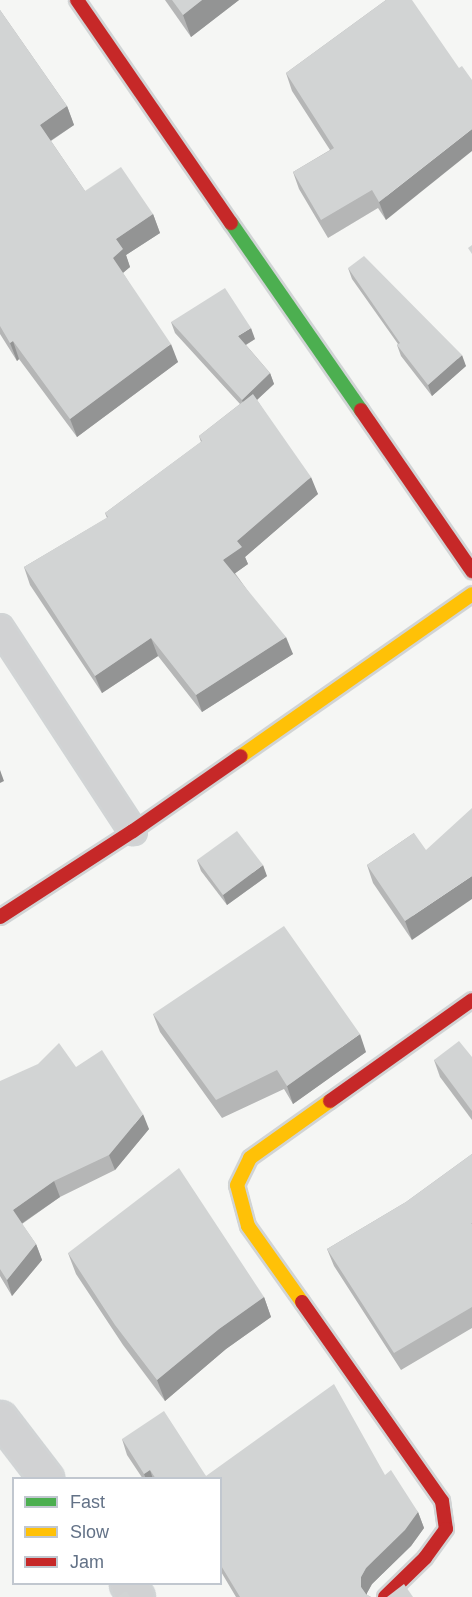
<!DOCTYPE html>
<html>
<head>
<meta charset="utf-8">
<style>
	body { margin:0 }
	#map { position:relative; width:472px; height:1597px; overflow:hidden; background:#f5f6f4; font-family:Arial,sans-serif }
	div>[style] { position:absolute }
	.roads { filter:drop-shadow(2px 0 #d1d4d5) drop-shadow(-2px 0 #d1d4d5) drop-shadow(0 2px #d1d4d5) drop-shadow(0 -2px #d1d4d5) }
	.lane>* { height:26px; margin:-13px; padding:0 13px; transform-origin:13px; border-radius:13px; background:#d1d2d3 }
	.street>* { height:33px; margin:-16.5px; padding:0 16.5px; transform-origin:16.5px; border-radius:16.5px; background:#d1d2d3 }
	.fast>* { height:14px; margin:-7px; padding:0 7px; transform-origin:7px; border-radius:7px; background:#4caf50 }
	.slow>* { height:14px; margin:-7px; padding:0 7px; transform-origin:7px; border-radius:7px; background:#ffc107 }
	.jam>* { height:14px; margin:-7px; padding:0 7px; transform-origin:7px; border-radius:7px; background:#c62828 }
	.wall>* { inset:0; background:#b5b6b6 }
	.shaded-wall>* { inset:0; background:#939494 }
	.building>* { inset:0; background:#d2d4d4 }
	span { translate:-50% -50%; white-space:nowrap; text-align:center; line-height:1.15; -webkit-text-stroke:6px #fff; paint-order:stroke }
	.legend { position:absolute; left:12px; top:1477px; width:210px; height:108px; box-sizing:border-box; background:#fff; border:2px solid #c1c7cf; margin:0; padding:8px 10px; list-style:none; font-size:18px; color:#637287 }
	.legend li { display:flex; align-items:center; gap:12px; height:30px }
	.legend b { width:30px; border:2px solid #c1c7cf }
</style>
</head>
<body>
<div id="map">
	<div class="roads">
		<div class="lane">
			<div style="left:0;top:628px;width:243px;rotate:56.8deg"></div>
		</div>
		<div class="street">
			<div style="left:0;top:1418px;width:76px;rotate:52.5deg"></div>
			<div style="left:127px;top:1584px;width:16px;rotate:52deg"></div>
		</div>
		<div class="fast">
			<div style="left:231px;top:223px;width:228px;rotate:55.2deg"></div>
		</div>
		<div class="slow">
			<div style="left:241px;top:756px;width:282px;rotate:-35deg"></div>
			<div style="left:302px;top:1302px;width:93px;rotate:-125.4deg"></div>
			<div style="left:248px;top:1226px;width:42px;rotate:-105deg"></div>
			<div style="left:237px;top:1185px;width:30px;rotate:-64deg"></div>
			<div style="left:250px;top:1158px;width:98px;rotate:-35.5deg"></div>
		</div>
		<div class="jam">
			<div style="left:77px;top:0;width:271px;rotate:55.4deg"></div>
			<div style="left:361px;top:410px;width:196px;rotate:55.4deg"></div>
			<div style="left:0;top:917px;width:158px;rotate:-32.9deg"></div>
			<div style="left:133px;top:831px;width:131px;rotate:-34.8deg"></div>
			<div style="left:330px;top:1101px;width:174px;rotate:-35.4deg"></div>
			<div style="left:302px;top:1302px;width:243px;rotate:54.9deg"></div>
			<div style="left:442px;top:1501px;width:28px;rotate:82deg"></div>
			<div style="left:446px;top:1529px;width:36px;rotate:126deg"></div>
			<div style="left:425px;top:1558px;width:56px;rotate:135.7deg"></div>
		</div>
	</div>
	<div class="wall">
		<div style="clip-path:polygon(165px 0,239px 0,191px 37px)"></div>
		<div style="clip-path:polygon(386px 0,386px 220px,378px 208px,328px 238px,299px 189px,293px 172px,330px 150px,292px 91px,286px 73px)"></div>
		<div style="clip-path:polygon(0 10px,67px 106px,74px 125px,51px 141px,85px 191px,153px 214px,160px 233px,126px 255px,130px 267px,123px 273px,178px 362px,77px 437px,19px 359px,17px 361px,0 334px)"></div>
		<div style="clip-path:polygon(348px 268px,466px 366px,432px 396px,401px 356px,397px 345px,398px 344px,352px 279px)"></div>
		<div style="clip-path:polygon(171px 322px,255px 339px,246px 345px,270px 373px,274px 384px,257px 400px,318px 494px,245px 557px,248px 564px,235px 573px,293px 654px,202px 712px,158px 656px,102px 693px,30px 585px,24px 567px,107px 518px,105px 513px,201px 442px,199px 436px,240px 404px,175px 333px)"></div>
		<div style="clip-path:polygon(414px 833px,412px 940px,373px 883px,367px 865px)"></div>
		<div style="clip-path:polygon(197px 860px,267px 876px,227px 905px,201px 871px)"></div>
		<div style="clip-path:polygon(153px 1014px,366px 1052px,293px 1104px,284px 1089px,222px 1118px,160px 1032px)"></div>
		<div style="clip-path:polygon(472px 1057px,472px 1120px,440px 1077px,434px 1060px)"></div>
		<div style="clip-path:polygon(0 1081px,149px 1129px,115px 1170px,60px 1197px,22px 1224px,36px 1244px,42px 1260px,12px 1296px,0 1276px)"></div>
		<div style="clip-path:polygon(472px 1154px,472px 1328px,401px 1370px,334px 1266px,327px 1249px,406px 1202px)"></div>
		<div style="clip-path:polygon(68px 1253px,264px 1297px,271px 1317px,226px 1349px,165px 1401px,123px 1345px,76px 1274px)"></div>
		<div style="clip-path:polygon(122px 1439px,206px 1476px,385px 1475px,418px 1512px,424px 1528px,411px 1546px,372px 1584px,367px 1593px,367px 1595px,371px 1597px,236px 1597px,220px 1570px,220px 1479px,143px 1479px,127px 1455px)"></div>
	</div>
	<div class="shaded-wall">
		<div style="clip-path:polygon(202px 0,239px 0,191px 37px,183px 15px)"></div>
		<div style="clip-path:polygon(67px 106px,74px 125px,47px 143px,40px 125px)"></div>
		<div style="clip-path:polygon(472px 129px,472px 151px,386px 220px,379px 202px)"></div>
		<div style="clip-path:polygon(153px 214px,160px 233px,126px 255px,130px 267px,119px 276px,113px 258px,116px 239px)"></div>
		<div style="clip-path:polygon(251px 328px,255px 339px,242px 347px,238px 336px)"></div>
		<div style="clip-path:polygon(13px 341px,19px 359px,17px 361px,10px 343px)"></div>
		<div style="clip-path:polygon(171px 344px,178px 362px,77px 437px,70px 419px)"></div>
		<div style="clip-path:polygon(462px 355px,466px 366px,432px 396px,428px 385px)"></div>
		<div style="clip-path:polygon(270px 373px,274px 384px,246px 410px,242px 400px)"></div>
		<div style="clip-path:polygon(311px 477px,318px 494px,245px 557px,248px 564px,230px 577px,223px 560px,237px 541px)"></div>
		<div style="clip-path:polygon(286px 637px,293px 654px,202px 712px,196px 695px)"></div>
		<div style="clip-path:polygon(151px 638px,158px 656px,102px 693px,95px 676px)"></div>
		<div style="clip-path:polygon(0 770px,4px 781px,0 783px)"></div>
		<div style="clip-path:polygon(263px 865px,267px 876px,227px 905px,223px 895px)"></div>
		<div style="clip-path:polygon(472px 876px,472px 899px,412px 940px,405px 921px)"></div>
		<div style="clip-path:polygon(360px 1034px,366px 1052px,293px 1104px,287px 1086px)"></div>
		<div style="clip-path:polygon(143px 1114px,149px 1129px,115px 1170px,109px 1155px)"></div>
		<div style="clip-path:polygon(54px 1181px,60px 1197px,18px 1226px,13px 1210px)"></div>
		<div style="clip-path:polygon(36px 1244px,42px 1260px,12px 1296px,7px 1280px)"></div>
		<div style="clip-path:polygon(264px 1297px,271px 1317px,226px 1349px,165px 1401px,157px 1380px,219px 1329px)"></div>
		<div style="clip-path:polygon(150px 1470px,153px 1479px,146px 1479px,144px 1474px)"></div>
		<div style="clip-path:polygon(418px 1512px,424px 1528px,411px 1546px,372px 1584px,367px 1593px,367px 1597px,361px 1587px,361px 1577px,366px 1568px)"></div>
	</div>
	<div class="building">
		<div style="clip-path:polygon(172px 0,202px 0,183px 15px)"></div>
		<div style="clip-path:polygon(386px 0,412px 0,459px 68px,462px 66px,472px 80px,472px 129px,379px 202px,372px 190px,321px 220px,293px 172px,334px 148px,286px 73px)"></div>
		<div style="clip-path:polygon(0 10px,67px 106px,40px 125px,85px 191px,121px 167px,153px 214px,116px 239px,123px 249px,113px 258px,171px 344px,70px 419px,13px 341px,10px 343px,0 326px)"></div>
		<div style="clip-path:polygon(472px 245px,472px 254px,468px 248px)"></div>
		<div style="clip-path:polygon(364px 256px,462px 355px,428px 385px,397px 345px,400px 343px,348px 268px)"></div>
		<div style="clip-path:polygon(225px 288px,251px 328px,238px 336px,270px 373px,242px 400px,171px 322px)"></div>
		<div style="clip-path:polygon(253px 394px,311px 477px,237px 541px,242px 547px,223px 560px,286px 637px,196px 695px,151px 638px,95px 676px,24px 567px,108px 517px,105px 513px,202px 441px,199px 436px)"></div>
		<div style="clip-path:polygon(472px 808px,472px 876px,405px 921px,367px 865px,414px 833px,426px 850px)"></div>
		<div style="clip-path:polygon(237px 831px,263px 865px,223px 895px,197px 860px)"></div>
		<div style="clip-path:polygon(284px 926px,360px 1034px,287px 1086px,277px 1070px,216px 1100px,153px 1014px)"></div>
		<div style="clip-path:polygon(459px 1041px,472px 1057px,472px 1111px,434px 1060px)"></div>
		<div style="clip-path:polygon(59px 1043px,76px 1067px,102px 1050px,143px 1114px,109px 1155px,54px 1181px,13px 1210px,36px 1244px,7px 1280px,0 1269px,0 1081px,38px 1064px)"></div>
		<div style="clip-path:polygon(472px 1154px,472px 1223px,471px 1223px,472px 1224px,472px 1307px,394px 1353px,327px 1249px,406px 1202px)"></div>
		<div style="clip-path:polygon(179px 1168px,264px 1297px,219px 1329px,157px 1380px,115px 1325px,68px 1253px)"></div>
		<div style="clip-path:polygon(334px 1384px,385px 1475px,391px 1470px,418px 1512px,405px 1530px,366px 1568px,361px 1577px,361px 1587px,366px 1594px,371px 1597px,240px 1597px,220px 1564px,220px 1479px,156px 1479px,150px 1470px,144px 1474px,122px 1439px,164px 1411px,206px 1476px)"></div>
		<div style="clip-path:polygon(404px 1584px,413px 1597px,387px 1597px)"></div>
		<div style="clip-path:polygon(124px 1592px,127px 1592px,130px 1597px,118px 1597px)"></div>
	</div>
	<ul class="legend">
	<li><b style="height:8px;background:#4caf50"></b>Fast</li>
	<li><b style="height:8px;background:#ffc107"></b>Slow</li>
	<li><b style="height:8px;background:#c62828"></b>Jam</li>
	</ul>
</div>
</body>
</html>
